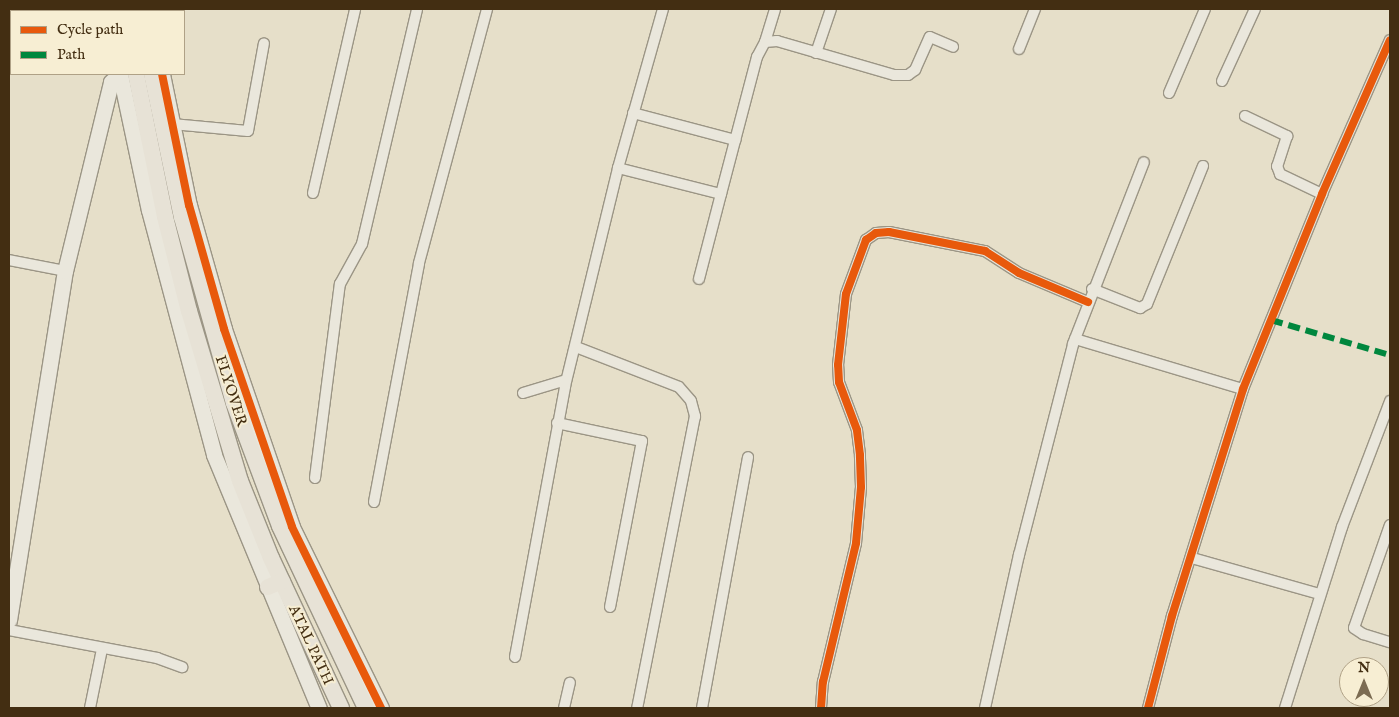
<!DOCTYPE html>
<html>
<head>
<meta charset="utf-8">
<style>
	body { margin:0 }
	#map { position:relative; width:1399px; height:717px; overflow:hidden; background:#e6dfc9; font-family:"IM FELL English",serif }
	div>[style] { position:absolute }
	.roads { filter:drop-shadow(1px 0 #9b9585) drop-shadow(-1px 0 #9b9585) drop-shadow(0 1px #9b9585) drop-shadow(0 -1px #9b9585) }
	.street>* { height:10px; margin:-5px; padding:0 5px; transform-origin:5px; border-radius:5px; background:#eae7dc }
	.secondary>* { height:15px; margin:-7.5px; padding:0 7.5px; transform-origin:7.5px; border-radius:7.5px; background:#eae7dc }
	.primary>* { height:16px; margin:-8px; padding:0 8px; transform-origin:8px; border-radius:8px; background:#e7e2d6 }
	.quiet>* { height:6px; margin-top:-3px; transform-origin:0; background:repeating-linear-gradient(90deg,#00873e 0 12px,transparent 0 18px) }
	.cycleway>* { height:8px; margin:-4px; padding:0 4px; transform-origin:4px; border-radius:4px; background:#e8590c }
	span { translate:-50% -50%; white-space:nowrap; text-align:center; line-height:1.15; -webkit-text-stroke:4px #f7eed3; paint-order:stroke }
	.street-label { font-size:15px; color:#432e12 }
	.frame { position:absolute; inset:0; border:10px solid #432e12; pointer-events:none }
	.legend { position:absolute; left:10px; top:10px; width:175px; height:65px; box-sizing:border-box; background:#f7eed3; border:1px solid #afa186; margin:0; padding:6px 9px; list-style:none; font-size:15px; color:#432e12 }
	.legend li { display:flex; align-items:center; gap:10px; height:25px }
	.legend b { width:25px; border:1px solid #afa186 }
	.north { position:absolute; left:1339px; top:657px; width:50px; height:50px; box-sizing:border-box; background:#f7eed3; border:1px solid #afa186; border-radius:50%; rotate:0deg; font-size:14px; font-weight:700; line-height:20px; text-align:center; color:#432e12 }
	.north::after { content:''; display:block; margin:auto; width:18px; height:22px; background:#7c6c52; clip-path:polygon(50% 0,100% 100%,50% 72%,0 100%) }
</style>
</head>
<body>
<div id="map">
	<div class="roads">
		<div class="street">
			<div style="left:765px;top:42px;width:34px;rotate:-73deg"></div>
			<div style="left:1019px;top:49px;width:43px;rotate:-68.2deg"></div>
			<div style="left:816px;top:53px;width:46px;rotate:-71.2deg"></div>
			<div style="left:1222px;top:81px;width:79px;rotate:-65.4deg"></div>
			<div style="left:1169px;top:93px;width:91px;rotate:-66.8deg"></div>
			<div style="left:633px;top:113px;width:106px;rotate:14.8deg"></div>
			<div style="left:1245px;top:116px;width:47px;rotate:25.5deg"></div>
			<div style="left:1287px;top:136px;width:32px;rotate:108deg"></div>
			<div style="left:1277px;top:166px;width:9px;rotate:69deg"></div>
			<div style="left:1280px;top:174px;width:47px;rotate:25.5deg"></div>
			<div style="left:172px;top:124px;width:76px;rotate:5.3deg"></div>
			<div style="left:248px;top:131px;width:89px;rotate:-79.7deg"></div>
			<div style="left:618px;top:168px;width:106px;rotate:14.2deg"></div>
			<div style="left:721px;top:194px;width:142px;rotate:-75.3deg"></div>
			<div style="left:757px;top:57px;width:17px;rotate:-62deg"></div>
			<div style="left:765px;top:42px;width:12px;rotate:-5deg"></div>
			<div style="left:777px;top:41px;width:122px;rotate:16.2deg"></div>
			<div style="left:894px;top:75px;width:14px"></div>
			<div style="left:908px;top:75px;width:9px;rotate:-36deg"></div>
			<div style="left:915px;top:70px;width:36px;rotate:-66deg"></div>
			<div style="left:930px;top:37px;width:25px;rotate:23deg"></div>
			<div style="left:313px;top:193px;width:189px;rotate:-77.1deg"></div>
			<div style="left:9px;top:260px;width:57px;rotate:11.1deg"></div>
			<div style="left:699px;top:279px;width:88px;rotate:-75.5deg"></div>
			<div style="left:1092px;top:289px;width:52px;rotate:21.6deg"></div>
			<div style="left:1140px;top:308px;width:8px;rotate:-30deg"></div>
			<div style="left:1147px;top:304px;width:149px;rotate:-67.9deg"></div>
			<div style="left:1075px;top:339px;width:175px;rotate:16.6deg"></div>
			<div style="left:576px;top:347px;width:110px;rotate:21.2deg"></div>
			<div style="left:679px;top:387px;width:18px;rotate:49deg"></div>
			<div style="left:691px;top:401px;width:16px;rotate:75deg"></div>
			<div style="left:695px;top:416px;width:298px;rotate:101.2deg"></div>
			<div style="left:523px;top:393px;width:45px;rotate:-16.8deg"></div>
			<div style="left:557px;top:423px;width:87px;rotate:12deg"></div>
			<div style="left:642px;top:441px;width:169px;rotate:100.9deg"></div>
			<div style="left:315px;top:478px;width:196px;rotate:-82.7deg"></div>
			<div style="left:340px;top:284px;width:46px;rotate:-61.2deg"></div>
			<div style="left:362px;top:244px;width:241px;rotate:-76.8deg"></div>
			<div style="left:374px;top:502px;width:243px;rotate:-79.3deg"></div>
			<div style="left:419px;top:263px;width:263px;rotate:-75deg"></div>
			<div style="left:1390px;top:525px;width:109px;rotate:109.3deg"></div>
			<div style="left:1354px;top:628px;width:11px;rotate:34deg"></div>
			<div style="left:1363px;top:634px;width:28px;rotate:17deg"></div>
			<div style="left:1192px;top:558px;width:132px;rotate:15.8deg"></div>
			<div style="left:9px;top:630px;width:151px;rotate:10.7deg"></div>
			<div style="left:157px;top:658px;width:27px;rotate:20deg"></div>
			<div style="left:515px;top:657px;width:276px;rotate:-79.5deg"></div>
			<div style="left:565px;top:386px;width:224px;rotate:-76.3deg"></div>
			<div style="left:618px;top:168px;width:165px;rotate:-74.2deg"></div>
			<div style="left:90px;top:708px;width:60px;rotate:-78.5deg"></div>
			<div style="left:564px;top:708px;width:26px;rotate:-77deg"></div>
			<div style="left:702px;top:708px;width:255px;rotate:-79.6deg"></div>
			<div style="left:821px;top:708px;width:26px;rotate:-86deg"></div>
			<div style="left:823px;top:682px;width:143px;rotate:-76.6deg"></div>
			<div style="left:856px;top:543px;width:56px;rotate:-84.9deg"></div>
			<div style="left:861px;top:487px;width:32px;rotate:-92deg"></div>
			<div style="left:860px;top:455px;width:25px;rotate:-97deg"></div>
			<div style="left:857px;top:430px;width:51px;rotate:-110.6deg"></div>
			<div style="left:839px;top:382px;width:17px;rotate:-93deg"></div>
			<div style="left:838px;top:365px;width:71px;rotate:-83.6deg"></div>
			<div style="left:846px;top:294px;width:58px;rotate:-69.7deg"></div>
			<div style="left:866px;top:240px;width:12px;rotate:-35deg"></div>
			<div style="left:876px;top:233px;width:13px;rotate:-4deg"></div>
			<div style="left:889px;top:232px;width:98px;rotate:11.2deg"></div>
			<div style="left:985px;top:251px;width:40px;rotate:32.9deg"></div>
			<div style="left:1019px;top:273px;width:75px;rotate:22.8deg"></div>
			<div style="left:985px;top:708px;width:157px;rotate:-77.5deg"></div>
			<div style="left:1019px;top:555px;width:218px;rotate:-75.6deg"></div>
			<div style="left:1073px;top:344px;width:195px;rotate:-68.7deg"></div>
			<div style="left:1148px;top:708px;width:95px;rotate:-75.4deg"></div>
			<div style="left:1172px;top:616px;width:238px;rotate:-72.6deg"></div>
			<div style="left:1243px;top:389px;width:210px;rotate:-67.9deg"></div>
			<div style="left:1322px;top:194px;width:168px;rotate:-66.2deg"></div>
			<div style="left:1285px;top:708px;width:190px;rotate:-72.5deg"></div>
			<div style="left:1342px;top:527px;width:135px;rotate:-69.1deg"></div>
		</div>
		<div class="secondary">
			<div style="left:112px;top:9px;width:2px;rotate:90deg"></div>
			<div style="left:153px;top:9px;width:2px;rotate:63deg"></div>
			<div style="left:120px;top:74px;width:139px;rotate:78deg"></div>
			<div style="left:149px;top:210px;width:253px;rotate:75.1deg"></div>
			<div style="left:214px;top:455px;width:274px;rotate:67.5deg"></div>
			<div style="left:162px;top:74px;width:134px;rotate:78.4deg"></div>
			<div style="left:189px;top:205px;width:129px;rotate:74.2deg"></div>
			<div style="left:224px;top:329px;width:209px;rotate:71deg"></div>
			<div style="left:292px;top:527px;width:202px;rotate:63.8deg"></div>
			<div style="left:9px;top:620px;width:353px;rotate:-80.9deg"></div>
			<div style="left:65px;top:271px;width:195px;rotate:-76.3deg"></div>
			<div style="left:111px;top:82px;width:11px;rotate:-38deg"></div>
		</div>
		<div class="primary">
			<div style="left:126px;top:9px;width:2px;rotate:63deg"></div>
			<div style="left:142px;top:9px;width:2px;rotate:90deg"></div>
			<div style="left:136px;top:74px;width:146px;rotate:78.5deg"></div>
			<div style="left:165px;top:217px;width:97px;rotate:75.7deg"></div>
			<div style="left:189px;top:311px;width:177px;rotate:73.3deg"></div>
			<div style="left:240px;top:481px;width:83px;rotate:68.1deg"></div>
			<div style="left:271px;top:558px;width:166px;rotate:65deg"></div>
			<div style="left:152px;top:74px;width:146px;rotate:78.2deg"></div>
			<div style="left:182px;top:217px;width:193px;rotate:74.4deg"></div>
			<div style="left:234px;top:403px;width:131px;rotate:69.5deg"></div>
			<div style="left:280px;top:526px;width:201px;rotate:64.7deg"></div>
			<div style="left:268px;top:587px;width:15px;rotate:-23deg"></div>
		</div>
	</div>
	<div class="quiet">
		<div style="left:1271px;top:320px;width:124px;rotate:16.4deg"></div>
	</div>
	<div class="cycleway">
		<div style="left:162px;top:74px;width:134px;rotate:78.4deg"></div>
		<div style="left:189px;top:205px;width:129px;rotate:74.2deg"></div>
		<div style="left:224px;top:329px;width:209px;rotate:71deg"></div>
		<div style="left:292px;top:527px;width:202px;rotate:63.8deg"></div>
		<div style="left:821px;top:708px;width:26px;rotate:-86deg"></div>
		<div style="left:823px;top:682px;width:143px;rotate:-76.6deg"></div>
		<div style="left:856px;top:543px;width:56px;rotate:-84.9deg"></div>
		<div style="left:861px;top:487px;width:32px;rotate:-92deg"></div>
		<div style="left:860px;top:455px;width:25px;rotate:-97deg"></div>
		<div style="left:857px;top:430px;width:51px;rotate:-110.6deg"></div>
		<div style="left:839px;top:382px;width:17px;rotate:-93deg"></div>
		<div style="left:838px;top:365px;width:71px;rotate:-83.6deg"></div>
		<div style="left:846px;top:294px;width:58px;rotate:-69.7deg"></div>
		<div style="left:866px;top:240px;width:12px;rotate:-35deg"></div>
		<div style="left:876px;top:233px;width:13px;rotate:-4deg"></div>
		<div style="left:889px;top:232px;width:98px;rotate:11.2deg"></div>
		<div style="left:985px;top:251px;width:40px;rotate:32.9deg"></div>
		<div style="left:1019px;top:273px;width:75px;rotate:22.8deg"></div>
		<div style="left:1148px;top:708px;width:95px;rotate:-75.4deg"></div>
		<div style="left:1172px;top:616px;width:238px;rotate:-72.6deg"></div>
		<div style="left:1243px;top:389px;width:210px;rotate:-67.9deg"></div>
		<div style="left:1322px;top:194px;width:168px;rotate:-66.2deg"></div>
	</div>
	<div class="street-label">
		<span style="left:231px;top:391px;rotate:72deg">FLYOVER</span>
		<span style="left:311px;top:645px;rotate:65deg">ATAL PATH</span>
	</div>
	<div class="frame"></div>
	<ul class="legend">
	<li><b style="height:6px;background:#e8590c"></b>Cycle path</li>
	<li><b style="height:6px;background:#00873e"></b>Path</li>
	</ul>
	<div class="north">N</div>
</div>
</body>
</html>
